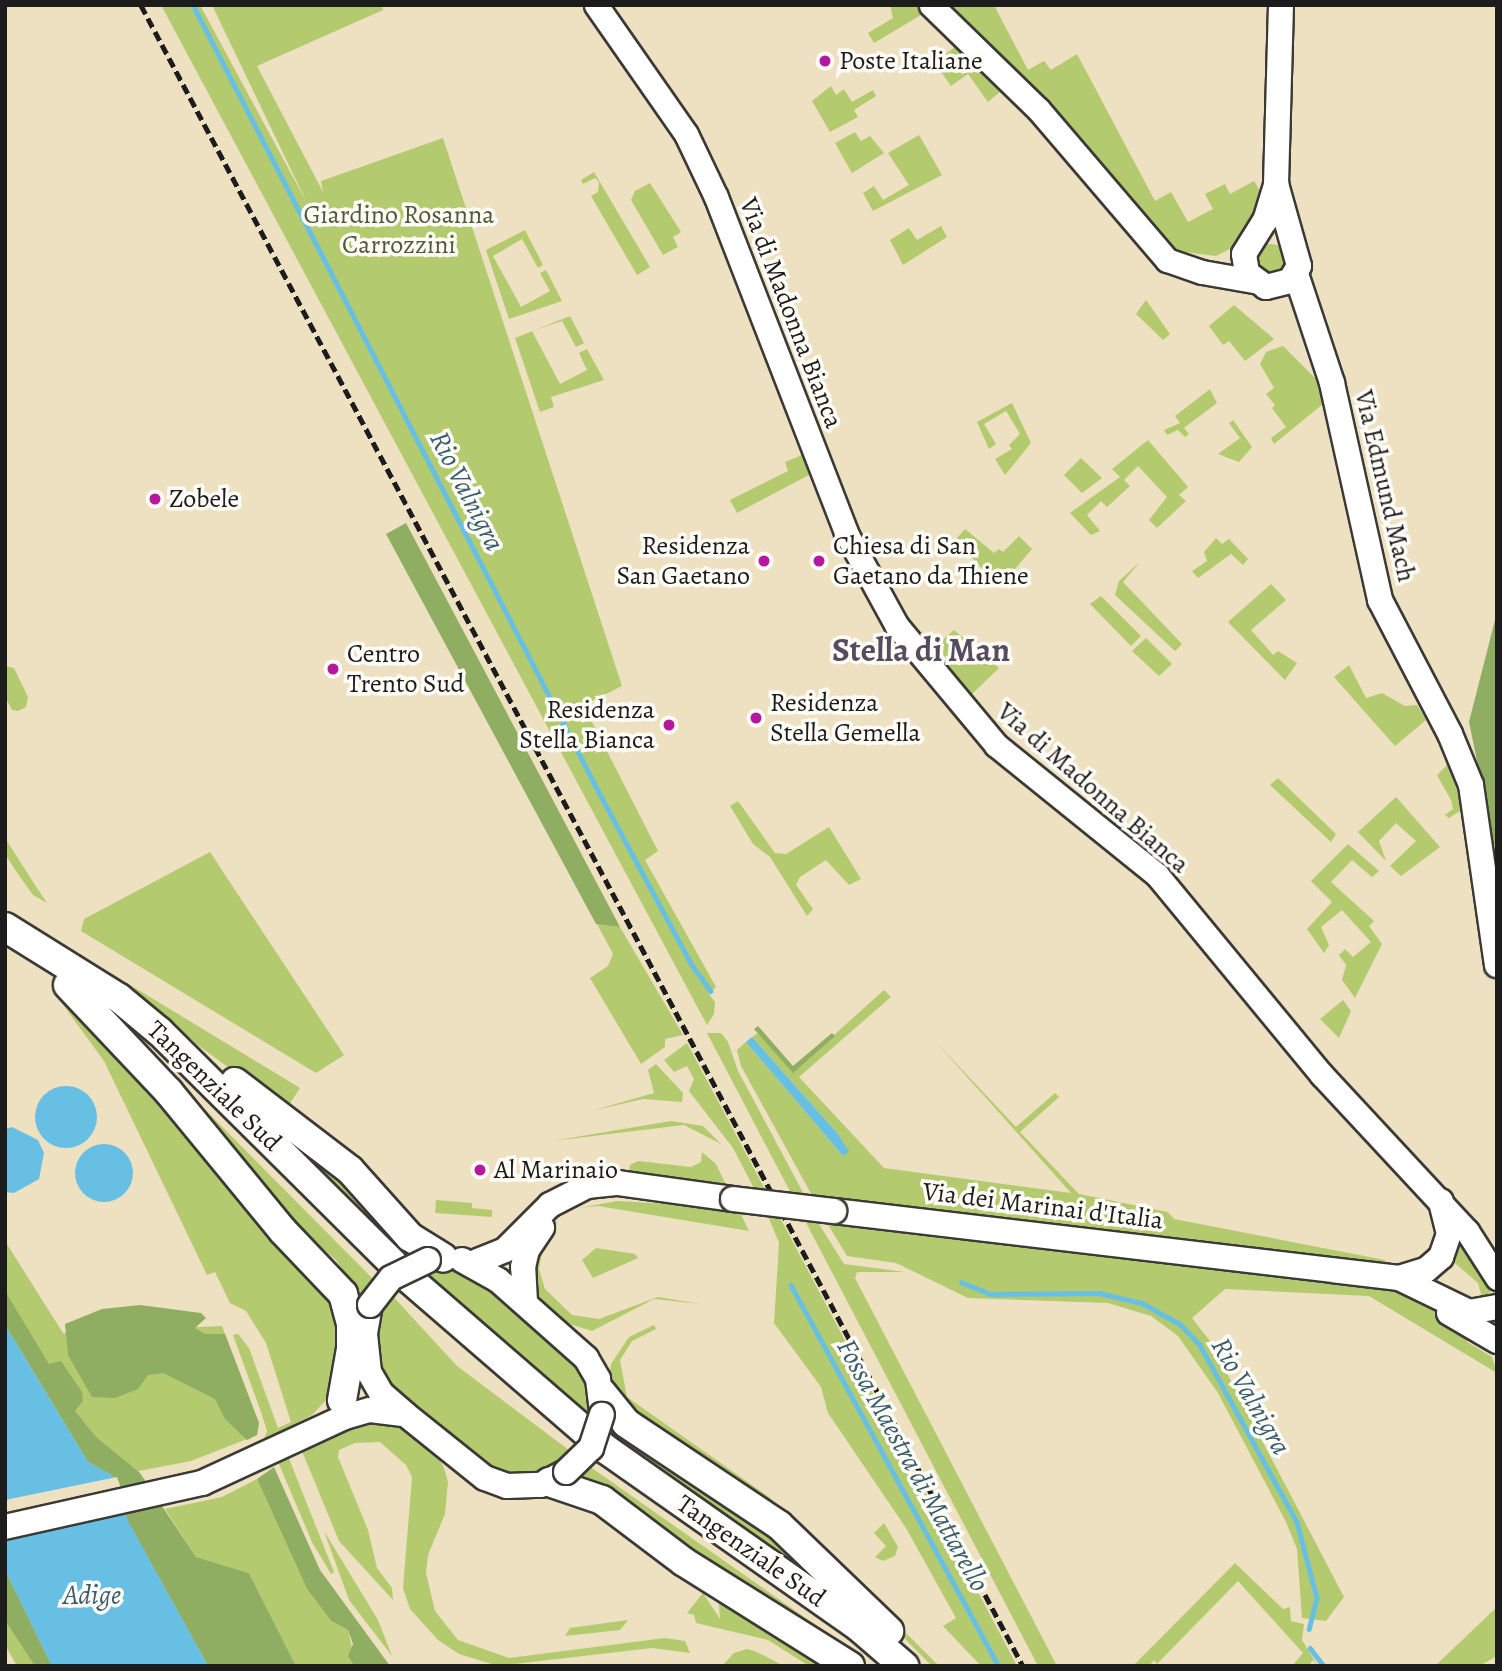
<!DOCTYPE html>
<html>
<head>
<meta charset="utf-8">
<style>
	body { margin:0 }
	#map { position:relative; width:1502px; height:1671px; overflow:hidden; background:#eee1c1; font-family:Alegreya,serif }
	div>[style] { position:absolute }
	.green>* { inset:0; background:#b4ca6f }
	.round { border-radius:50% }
	.forest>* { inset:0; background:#8fae62 }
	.water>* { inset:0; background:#67bfe4 }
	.pier>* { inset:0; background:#eee1c1 }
	.stream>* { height:4.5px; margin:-2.25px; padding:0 2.25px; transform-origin:2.25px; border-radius:2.25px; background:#67bfe4 }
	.roads { filter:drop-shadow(2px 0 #3c3a35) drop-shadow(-2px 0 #3c3a35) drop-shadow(0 2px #3c3a35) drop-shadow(0 -2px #3c3a35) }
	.secondary>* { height:23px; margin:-11.5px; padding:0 11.5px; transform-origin:11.5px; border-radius:11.5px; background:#fff }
	.primary>* { height:24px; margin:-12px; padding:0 12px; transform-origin:12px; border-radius:12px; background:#fff }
	.highway>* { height:28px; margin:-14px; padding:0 14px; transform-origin:14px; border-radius:14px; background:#fff }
	.rail>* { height:4.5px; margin-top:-2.25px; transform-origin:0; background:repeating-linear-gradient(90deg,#1c1c1c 0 10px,transparent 0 15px) }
	.bridges { filter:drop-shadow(2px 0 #3c3a35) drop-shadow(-2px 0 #3c3a35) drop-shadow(0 2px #3c3a35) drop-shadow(0 -2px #3c3a35) }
	.primary-bridge>* { height:24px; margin:-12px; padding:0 12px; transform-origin:12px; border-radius:12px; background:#fff }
	.dots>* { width:19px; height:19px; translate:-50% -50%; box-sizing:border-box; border:4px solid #fdfcf7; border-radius:50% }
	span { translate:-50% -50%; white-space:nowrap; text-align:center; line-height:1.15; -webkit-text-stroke:7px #fdfcf7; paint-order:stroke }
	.poi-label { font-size:26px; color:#1c1c1c }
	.left { translate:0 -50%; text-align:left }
	.right { translate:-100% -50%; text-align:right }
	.park-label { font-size:26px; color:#515939 }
	.street-label { font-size:26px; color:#1c1c1c }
	.water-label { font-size:28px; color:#3a5d6c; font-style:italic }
	.district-label { font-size:33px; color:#564c5f; font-weight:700 }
	.frame { position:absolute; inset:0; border:7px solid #1c1c1c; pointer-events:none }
</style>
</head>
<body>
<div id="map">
	<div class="green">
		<div style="clip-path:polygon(161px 5px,200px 5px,307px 203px,212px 5px,382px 5px,383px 10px,257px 66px,323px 192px,321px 181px,443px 138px,622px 686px,588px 703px,594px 710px,589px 716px,658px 851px,645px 860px,716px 987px,709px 994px,715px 1002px,714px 1014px,707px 1025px)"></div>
		<div style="clip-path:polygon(890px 5px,919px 5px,926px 12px,874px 43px,868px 33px,893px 18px)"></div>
		<div style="clip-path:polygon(947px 5px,994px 5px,1028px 70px,1044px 61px,1051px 70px,1077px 54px,1155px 201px,1171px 192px,1188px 222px,1213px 209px,1205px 194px,1225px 184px,1230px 194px,1254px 181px,1262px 194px,1253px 222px,1230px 249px,1216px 256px,1169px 250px)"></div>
		<div style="clip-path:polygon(958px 45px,999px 83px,1001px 91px,988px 102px,968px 74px,951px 86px,934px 62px)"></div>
		<div style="clip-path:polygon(831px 86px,836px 95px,844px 89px,852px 102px,873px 90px,876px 96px,854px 110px,858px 117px,830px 132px,812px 101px)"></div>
		<div style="clip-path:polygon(855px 132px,861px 141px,870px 136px,884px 153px,852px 173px,835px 143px)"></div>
		<div style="clip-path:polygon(919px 135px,942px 175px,873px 211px,863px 193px,874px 186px,883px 200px,909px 185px,888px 153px)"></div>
		<div style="clip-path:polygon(594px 172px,650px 267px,637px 275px,591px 196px,598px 192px,599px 182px,595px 178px,583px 184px,581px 180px)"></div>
		<div style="clip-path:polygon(650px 183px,681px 232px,673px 237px,678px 247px,663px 255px,631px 200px,635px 191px)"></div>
		<div style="clip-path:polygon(941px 226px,947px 237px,903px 265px,890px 240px,909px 228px,917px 240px)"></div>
		<div style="clip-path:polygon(525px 230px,543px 265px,538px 268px,522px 239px,493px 256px,521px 307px,550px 291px,540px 273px,546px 270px,562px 301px,509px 319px,486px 250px)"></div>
		<div class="round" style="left:1256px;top:244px;width:30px;height:30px"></div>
		<div style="clip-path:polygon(1146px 300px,1170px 334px,1163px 340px,1136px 314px)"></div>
		<div style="clip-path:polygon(1234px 305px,1274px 339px,1245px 361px,1229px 341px,1223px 345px,1209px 326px)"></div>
		<div style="clip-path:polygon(570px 316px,584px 343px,576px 347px,562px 321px,532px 331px,560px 384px,587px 370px,579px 353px,587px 349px,604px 380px,551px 397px,554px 407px,540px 412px,515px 338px)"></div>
		<div style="clip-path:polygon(1283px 346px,1315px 378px,1323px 404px,1274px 444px,1271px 438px,1286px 427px,1272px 408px,1275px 405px,1266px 394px,1274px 388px,1260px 364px,1266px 352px)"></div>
		<div style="clip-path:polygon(1210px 389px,1217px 403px,1184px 428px,1189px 434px,1185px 437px,1178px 430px,1167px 435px,1164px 430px,1180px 423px,1175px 416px)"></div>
		<div style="clip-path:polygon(1012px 403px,1031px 443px,1005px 475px,995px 459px,1012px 449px,1009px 445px,1020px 434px,1006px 411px,984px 424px,996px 444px,989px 449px,977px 422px)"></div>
		<div style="clip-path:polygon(1233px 420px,1252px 447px,1239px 462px,1218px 454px,1240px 438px,1229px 423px)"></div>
		<div style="clip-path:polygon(1148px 440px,1188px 487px,1179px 495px,1186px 501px,1157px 528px,1149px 520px,1167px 497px,1138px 466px,1124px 480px,1130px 486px,1107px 507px,1101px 501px,1087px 515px,1100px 531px,1091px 535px,1070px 513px,1120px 477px,1112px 469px)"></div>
		<div style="clip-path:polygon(802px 455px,809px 475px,737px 513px,730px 500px,788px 471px,785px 462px)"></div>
		<div style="clip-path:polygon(1081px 458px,1102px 478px,1082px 493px,1064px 475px)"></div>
		<div style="clip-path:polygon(965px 529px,994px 553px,999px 549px,1003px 552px,1019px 536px,1032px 549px,1004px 582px,994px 573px,989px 576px,955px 540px)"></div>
		<div style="clip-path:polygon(1216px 538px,1222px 544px,1229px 539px,1248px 559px,1243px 565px,1231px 554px,1198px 578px,1192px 571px,1207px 561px,1204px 552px)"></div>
		<div style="clip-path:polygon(1140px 562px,1123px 582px,1182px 644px,1175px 651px,1115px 595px,1119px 581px)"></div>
		<div style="clip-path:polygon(1271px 584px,1286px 600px,1251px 630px,1273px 655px,1278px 651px,1297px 663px,1285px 680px,1228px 622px)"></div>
		<div style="clip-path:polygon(1101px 596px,1141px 636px,1131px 646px,1090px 604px)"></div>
		<div style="clip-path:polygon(954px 630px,999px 668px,970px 696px,934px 647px)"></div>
		<div style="clip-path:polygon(1146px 638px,1172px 664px,1159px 676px,1132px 651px)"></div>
		<div style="clip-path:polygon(1349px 665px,1366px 698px,1382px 693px,1405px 706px,1417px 705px,1426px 720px,1395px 746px,1334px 677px)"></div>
		<div style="clip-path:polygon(5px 666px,14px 668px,28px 697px,26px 707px,18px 711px,12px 710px,5px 697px)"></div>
		<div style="clip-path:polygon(1448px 764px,1463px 809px,1449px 818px,1445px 815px,1453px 809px,1451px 800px,1437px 775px)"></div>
		<div style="clip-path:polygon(1278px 778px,1336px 834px,1331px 842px,1270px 785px)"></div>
		<div style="clip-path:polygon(1396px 797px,1440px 847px,1401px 876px,1390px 866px,1416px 841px,1396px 823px,1379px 841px,1386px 861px,1358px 832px)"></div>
		<div style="clip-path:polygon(738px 801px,775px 853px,786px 854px,829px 827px,861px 879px,849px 885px,826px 860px,800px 877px,796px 885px,813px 909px,807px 916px,770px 857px,753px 844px,730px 806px)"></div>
		<div style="clip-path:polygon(5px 838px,35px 885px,47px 903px,33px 895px,18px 874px,5px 854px)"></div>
		<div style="clip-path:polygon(1348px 844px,1379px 871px,1372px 877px,1352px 860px,1331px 882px,1374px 921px,1369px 926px,1382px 944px,1355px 998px,1342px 980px,1346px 965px,1339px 955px,1345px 949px,1353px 957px,1371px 942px,1342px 910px,1321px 927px,1329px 945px,1324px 953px,1307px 929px,1332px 902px,1311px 881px)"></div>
		<div style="clip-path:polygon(210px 852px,344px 1055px,316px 1073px,81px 931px,84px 919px)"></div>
		<div style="clip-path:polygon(597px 924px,620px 927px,683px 1035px,665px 1039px,665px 1047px,641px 1064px,590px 978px,608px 966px,613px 954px)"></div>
		<div style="clip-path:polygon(33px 926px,300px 1088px,289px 1105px,353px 1158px,199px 1046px,149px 1003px)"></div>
		<div style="clip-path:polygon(884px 990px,891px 997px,799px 1077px,884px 1168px,1071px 1193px,934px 1040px,1016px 1127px,1055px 1093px,1059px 1097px,1020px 1132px,1079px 1194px,1168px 1212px,1174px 1219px,1385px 1260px,1390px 1269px,815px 1201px,741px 1066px,737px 1050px,746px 1042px,843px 1156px,838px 1134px,752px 1037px,758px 1033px,793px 1072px)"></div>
		<div style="clip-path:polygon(1343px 1000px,1351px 1011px,1339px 1038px,1320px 1019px)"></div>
		<div style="clip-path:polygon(61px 1002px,94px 1026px,342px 1310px,330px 1396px,312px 1415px,263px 1441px,267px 1431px,261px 1412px,233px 1335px,238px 1334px,249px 1348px,278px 1428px,291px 1422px,266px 1343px,246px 1311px,230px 1303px,215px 1272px,207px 1275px,104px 1061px)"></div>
		<div style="clip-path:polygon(707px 1033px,721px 1033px,728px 1042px,738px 1071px,807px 1200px,794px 1199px)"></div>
		<div style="clip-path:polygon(687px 1043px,768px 1195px,757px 1194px,733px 1148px,689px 1091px,694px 1079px,687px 1066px,674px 1072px,664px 1060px)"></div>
		<div style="clip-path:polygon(656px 1064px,683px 1093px,682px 1102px,643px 1099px,591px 1111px,654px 1093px,648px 1070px)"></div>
		<div style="clip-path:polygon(161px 1065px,373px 1279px,361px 1295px,336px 1260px,284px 1215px)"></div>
		<div style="clip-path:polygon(269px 1112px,416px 1250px,401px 1256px,275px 1131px)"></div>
		<div style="clip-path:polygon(671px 1121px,703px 1126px,721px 1144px,684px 1125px,552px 1141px)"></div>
		<div style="clip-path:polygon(702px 1152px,716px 1164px,729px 1191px,568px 1188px,603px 1171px,629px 1172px,630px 1165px,638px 1161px,691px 1167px,701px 1162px)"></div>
		<div style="clip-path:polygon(436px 1200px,472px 1203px,472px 1208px,492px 1210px,492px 1217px,435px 1213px)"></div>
		<div style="clip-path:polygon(617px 1201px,738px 1208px,749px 1231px,598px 1206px,579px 1208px)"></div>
		<div style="clip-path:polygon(766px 1211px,777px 1212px,1017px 1666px,981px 1666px,943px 1626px,956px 1618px,906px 1528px,828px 1413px,821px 1387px,774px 1323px,779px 1243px)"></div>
		<div style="clip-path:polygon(802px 1215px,814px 1216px,844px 1264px,905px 1272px,857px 1272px,855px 1278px,1057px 1666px,1038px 1666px)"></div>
		<div style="clip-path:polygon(824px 1218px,1393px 1288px,1472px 1330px,1467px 1342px,1492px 1357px,1497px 1373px,1369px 1296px,1225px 1289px,1192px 1318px,1210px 1341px,1344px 1597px,1326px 1621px,1302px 1618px,1297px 1549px,1286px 1522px,1218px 1393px,1178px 1336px,1151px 1316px,1108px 1303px,968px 1298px,896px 1263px,847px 1256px)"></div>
		<div style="clip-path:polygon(559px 1220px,544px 1242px,539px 1269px,545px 1289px,572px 1315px,599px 1319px,658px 1297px,701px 1304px,654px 1299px,592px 1331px,563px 1322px,539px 1299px,532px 1263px,547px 1232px)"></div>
		<div style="clip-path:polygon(1456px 1234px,1492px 1288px,1484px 1305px,1478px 1283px,1449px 1258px)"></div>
		<div style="clip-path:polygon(5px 1241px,63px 1333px,222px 1326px,259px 1423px,257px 1435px,191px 1461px,113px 1476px,5px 1325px)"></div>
		<div style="clip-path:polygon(596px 1248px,635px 1254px,638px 1258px,593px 1278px,582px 1260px)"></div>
		<div style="clip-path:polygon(442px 1267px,480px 1278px,568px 1351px,590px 1385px,590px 1426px,453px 1309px,422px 1270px)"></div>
		<div style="clip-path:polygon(389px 1292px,457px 1366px,574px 1454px,547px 1473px,500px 1475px,392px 1390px,373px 1355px,382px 1303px)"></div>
		<div style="clip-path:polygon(654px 1325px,656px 1329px,632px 1341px,620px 1360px,627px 1397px,769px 1497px,939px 1666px,932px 1666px,822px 1556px,631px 1419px,609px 1381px,611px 1364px,629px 1337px)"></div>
		<div style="clip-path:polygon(351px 1420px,397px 1422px,437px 1455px,444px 1468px,448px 1482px,445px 1514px,428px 1555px,426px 1573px,435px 1611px,458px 1640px,509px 1658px,665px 1638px,685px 1641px,690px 1653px,652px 1648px,498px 1666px,459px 1654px,438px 1640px,410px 1609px,403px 1588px,412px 1477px,406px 1465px,380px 1442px,355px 1443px,339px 1450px,338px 1457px,368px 1530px,377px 1568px,392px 1588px,393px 1600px,339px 1541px,302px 1451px,288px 1456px,334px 1572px,331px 1574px,312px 1542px,276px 1457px)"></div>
		<div style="clip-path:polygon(610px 1423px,711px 1485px,872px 1623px,606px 1437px)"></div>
		<div style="clip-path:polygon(589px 1466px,817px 1626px,862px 1665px,572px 1480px)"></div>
		<div style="clip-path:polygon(257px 1479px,307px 1589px,331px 1621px,348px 1630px,356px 1666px,296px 1666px,249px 1573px,196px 1557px,165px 1509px,222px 1497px)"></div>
		<div style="clip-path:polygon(884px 1523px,898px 1547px,895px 1556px,883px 1561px,875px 1557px,886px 1546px,874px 1533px)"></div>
		<div style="clip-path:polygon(324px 1531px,378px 1620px,392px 1656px,349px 1600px)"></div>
		<div style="clip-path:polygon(1235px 1563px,1283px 1609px,1290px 1607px,1291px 1621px,1304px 1624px,1302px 1640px,1318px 1666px,1313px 1660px,1308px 1666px,1292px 1666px,1303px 1653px,1238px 1581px,1157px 1664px,1154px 1660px,1149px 1666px,1133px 1666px)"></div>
		<div style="clip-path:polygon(5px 1570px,52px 1666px,17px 1666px,5px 1645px)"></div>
		<div style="clip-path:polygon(718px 1590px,840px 1666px,809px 1666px,768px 1640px,696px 1623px,694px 1615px,687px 1613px,703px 1593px,720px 1619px)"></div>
		<div style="clip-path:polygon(1497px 1607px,1497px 1656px,1479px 1666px,1435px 1666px)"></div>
		<div style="clip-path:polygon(628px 1620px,620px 1630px,565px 1636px,570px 1628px)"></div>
		<div style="clip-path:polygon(747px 1649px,755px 1651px,784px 1666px,722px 1666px,734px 1653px)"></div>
	</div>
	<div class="forest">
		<div style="clip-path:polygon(406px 523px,500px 700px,620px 927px,596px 924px,386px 534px)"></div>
		<div style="clip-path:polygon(1497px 612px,1497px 857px,1469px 722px)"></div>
		<div style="clip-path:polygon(758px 1026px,793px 1066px,832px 1033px,835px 1036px,793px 1073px,754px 1029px)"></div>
		<div style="clip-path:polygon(5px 1291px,49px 1364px,61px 1361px,82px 1392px,83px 1401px,75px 1411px,96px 1437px,140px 1473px,196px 1557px,249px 1573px,296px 1666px,208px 1666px,127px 1520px,113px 1476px,88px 1462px,5px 1325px)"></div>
		<div style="clip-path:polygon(140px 1305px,201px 1313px,206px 1318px,195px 1328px,205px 1334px,225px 1334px,259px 1423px,257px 1435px,247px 1440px,225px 1419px,215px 1399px,163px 1373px,148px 1375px,138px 1389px,115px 1398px,92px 1397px,68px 1355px,65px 1324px,102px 1309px)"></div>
		<div style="clip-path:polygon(274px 1467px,320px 1570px,390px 1666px,353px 1664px,348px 1656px,353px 1644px,348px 1630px,331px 1621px,307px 1589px,257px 1479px)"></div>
		<div style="clip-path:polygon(5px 1570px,52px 1666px,35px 1666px,5px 1620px)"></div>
	</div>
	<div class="water">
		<div style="clip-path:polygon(752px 1037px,838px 1134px,849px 1152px,843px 1156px,746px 1042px)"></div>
		<div class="round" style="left:35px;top:1086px;width:62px;height:62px"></div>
		<div style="clip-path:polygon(12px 1127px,38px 1140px,44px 1153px,39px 1179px,14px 1193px,5px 1192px,5px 1129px)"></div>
		<div class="round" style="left:75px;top:1144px;width:58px;height:58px"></div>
		<div style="clip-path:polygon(5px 1325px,88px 1462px,113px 1476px,128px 1521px,208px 1666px,52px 1666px,5px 1570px)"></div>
	</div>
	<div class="pier">
		<div style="clip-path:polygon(117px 1477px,130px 1513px,5px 1539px,5px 1500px)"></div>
	</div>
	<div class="stream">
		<div style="left:193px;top:5px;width:890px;rotate:62.72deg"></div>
		<div style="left:601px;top:796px;width:192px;rotate:61.7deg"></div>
		<div style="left:692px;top:965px;width:32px;rotate:54deg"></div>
		<div style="left:961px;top:1282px;width:31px;rotate:22deg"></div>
		<div style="left:990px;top:1294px;width:109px;rotate:-0.5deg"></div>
		<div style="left:1099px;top:1293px;width:44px;rotate:13.1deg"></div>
		<div style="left:1142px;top:1303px;width:43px;rotate:28.9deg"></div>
		<div style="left:1180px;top:1324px;width:29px;rotate:46deg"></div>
		<div style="left:1200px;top:1345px;width:202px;rotate:61.3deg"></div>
		<div style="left:1297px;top:1522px;width:79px;rotate:75.3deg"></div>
		<div style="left:1317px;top:1598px;width:32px;rotate:104deg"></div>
		<div style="left:791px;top:1285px;width:434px;rotate:61.4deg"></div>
		<div style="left:1310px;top:1648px;width:23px;rotate:52deg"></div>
	</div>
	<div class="roads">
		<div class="secondary">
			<div style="left:596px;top:5px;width:157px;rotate:55.1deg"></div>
			<div style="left:686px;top:134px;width:70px;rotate:64.5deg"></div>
			<div style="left:716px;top:197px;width:360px;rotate:68.8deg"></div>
			<div style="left:846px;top:533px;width:106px;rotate:61.3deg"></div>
			<div style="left:897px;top:626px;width:155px;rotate:50.2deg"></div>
			<div style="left:996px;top:745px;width:207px;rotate:38.9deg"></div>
			<div style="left:1157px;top:875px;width:259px;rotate:50.5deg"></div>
			<div style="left:1322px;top:1075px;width:213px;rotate:47.1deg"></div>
			<div style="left:1467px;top:1231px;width:56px;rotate:57.4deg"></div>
			<div style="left:931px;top:5px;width:149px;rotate:44.2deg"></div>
			<div style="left:1038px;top:109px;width:199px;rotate:49.5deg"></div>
			<div style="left:1167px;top:260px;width:37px;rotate:19deg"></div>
			<div style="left:1202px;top:272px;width:52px;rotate:10deg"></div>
		</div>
		<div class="primary">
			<div style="left:1276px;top:184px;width:85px;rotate:74.3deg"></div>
			<div style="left:1299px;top:266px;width:17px;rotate:121deg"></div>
			<div style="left:1290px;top:281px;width:25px;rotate:166deg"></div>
			<div style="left:1266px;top:287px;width:24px;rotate:-144deg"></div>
			<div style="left:1247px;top:273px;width:19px;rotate:-99deg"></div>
			<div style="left:1244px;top:254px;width:39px;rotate:-58deg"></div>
			<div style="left:1265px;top:221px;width:39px;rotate:-73deg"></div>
			<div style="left:1276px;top:184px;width:179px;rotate:-88.4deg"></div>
			<div style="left:1296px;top:274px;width:115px;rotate:71.7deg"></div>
			<div style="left:1332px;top:383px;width:222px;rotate:77.5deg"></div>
			<div style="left:1380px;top:600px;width:151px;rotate:62.4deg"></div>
			<div style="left:1450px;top:734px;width:55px;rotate:67.6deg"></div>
			<div style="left:1471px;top:785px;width:182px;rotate:81.8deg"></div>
			<div style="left:834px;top:1211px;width:569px;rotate:6.76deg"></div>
			<div style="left:1399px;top:1278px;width:78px;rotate:25.9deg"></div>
			<div style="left:1469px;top:1312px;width:28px;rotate:-10deg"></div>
			<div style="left:462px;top:1260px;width:41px;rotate:29.1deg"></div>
			<div style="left:498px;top:1280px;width:118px;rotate:41.6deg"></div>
			<div style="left:586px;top:1358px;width:24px;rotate:60deg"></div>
			<div style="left:598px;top:1379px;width:32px;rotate:83deg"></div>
			<div style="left:473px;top:1263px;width:35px;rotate:-22deg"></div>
			<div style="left:505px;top:1250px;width:64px;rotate:-45deg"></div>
			<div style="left:550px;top:1205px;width:42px;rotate:-27.2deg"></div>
			<div style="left:587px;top:1186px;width:31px;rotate:-6deg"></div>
			<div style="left:618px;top:1183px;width:116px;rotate:7.9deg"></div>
			<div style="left:1399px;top:1278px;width:28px;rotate:-17deg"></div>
			<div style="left:1426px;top:1270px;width:20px;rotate:-41deg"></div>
			<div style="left:1441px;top:1257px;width:24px;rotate:-71deg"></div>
			<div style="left:1449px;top:1234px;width:34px;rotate:-104deg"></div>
			<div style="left:525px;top:1302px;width:35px;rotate:-93deg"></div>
			<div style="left:523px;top:1267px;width:17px;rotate:-77deg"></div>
			<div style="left:527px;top:1250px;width:27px;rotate:-56deg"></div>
			<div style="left:370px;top:1305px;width:29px;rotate:100deg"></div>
			<div style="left:365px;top:1334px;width:38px;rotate:84deg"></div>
			<div style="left:369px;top:1372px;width:24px;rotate:60deg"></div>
			<div style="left:381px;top:1393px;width:32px;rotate:41deg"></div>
			<div style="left:405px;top:1414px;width:102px;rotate:38.7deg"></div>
			<div style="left:485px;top:1478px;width:23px;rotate:20deg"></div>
			<div style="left:507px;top:1486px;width:34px;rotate:-2deg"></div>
			<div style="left:541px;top:1485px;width:26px;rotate:-28deg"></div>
			<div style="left:1449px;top:1313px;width:56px;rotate:30.3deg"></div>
			<div style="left:5px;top:1527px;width:202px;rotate:-12.6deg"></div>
			<div style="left:202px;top:1483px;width:157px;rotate:-24.8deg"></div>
			<div style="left:345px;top:1417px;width:26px;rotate:-16deg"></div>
			<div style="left:370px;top:1410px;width:35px;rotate:7deg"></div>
		</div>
		<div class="highway">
			<div style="left:5px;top:927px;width:134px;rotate:31.9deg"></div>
			<div style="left:119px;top:998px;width:53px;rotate:39.7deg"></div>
			<div style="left:160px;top:1032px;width:348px;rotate:44.8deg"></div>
			<div style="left:407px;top:1277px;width:264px;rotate:40.9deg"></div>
			<div style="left:607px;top:1450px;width:308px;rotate:35.1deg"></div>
			<div style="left:859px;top:1627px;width:60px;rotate:40.9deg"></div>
			<div style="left:68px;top:985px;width:146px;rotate:46.7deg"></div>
			<div style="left:168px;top:1091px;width:181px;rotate:50.6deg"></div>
			<div style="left:283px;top:1231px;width:87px;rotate:46.4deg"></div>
			<div style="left:343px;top:1294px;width:30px;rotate:75deg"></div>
			<div style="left:351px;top:1323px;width:26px;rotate:90deg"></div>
			<div style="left:351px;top:1349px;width:52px;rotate:100deg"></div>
			<div style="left:235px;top:1082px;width:145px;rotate:37.4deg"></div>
			<div style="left:350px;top:1170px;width:90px;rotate:48.2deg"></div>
			<div style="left:410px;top:1237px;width:39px;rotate:32deg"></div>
			<div style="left:602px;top:1393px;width:38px;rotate:51deg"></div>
			<div style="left:626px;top:1423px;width:184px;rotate:33.7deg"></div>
			<div style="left:779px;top:1525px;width:153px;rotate:43.9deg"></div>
			<div style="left:549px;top:1482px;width:56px;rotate:18.8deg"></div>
			<div style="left:602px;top:1500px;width:103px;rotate:37.1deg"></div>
			<div style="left:684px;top:1562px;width:196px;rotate:32.1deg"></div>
		</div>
	</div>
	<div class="rail">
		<div style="left:141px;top:5px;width:1881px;rotate:62.03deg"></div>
	</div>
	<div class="bridges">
		<div class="primary-bridge">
			<div style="left:733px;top:1199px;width:102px;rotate:6.8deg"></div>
			<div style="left:370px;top:1305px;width:34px;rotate:-52deg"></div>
			<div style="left:391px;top:1278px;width:41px;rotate:-25.9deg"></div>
			<div style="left:566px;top:1472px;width:35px;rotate:-44deg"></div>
			<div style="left:591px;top:1448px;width:35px;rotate:-72deg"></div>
		</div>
	</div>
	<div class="dots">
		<div style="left:825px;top:61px;background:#b5179e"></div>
		<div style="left:155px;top:499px;background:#b5179e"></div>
		<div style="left:764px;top:561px;background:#b5179e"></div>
		<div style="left:819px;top:561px;background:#b5179e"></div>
		<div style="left:333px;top:669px;background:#b5179e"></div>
		<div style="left:756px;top:718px;background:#b5179e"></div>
		<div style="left:669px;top:725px;background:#b5179e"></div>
		<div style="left:480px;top:1170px;background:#b5179e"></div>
	</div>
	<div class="poi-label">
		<span class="left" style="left:839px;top:61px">Poste Italiane</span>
		<span class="left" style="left:169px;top:499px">Zobele</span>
		<span class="right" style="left:750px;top:561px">Residenza<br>San Gaetano</span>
		<span class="left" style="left:833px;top:561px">Chiesa di San<br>Gaetano da Thiene</span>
		<span class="left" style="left:347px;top:669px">Centro<br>Trento Sud</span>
		<span class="left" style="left:770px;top:718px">Residenza<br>Stella Gemella</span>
		<span class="right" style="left:655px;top:725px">Residenza<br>Stella Bianca</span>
		<span class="left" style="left:494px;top:1170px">Al Marinaio</span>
	</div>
	<div class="park-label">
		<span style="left:399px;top:230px">Giardino Rosanna<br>Carrozzini</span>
	</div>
	<div class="street-label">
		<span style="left:791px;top:313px;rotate:69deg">Via di Madonna Bianca</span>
		<span style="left:1385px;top:486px;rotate:77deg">Via Edmund Mach</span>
		<span style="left:1093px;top:788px;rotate:41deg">Via di Madonna Bianca</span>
		<span style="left:214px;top:1086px;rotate:44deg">Tangenziale Sud</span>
		<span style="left:1043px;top:1206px;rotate:7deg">Via dei Marinai d'Italia</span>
		<span style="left:751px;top:1551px;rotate:35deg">Tangenziale Sud</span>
	</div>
	<div class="water-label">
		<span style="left:467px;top:491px;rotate:63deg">Rio Valnigra</span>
		<span style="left:1251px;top:1396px;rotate:60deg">Rio Valnigra</span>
		<span style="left:913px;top:1465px;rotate:61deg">Fossa Maestra di Mattarello</span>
		<span style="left:92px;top:1595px">Adige</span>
	</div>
	<div class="district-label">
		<span style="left:921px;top:650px">Stella di Man</span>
	</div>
	<div class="frame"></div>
</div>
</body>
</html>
